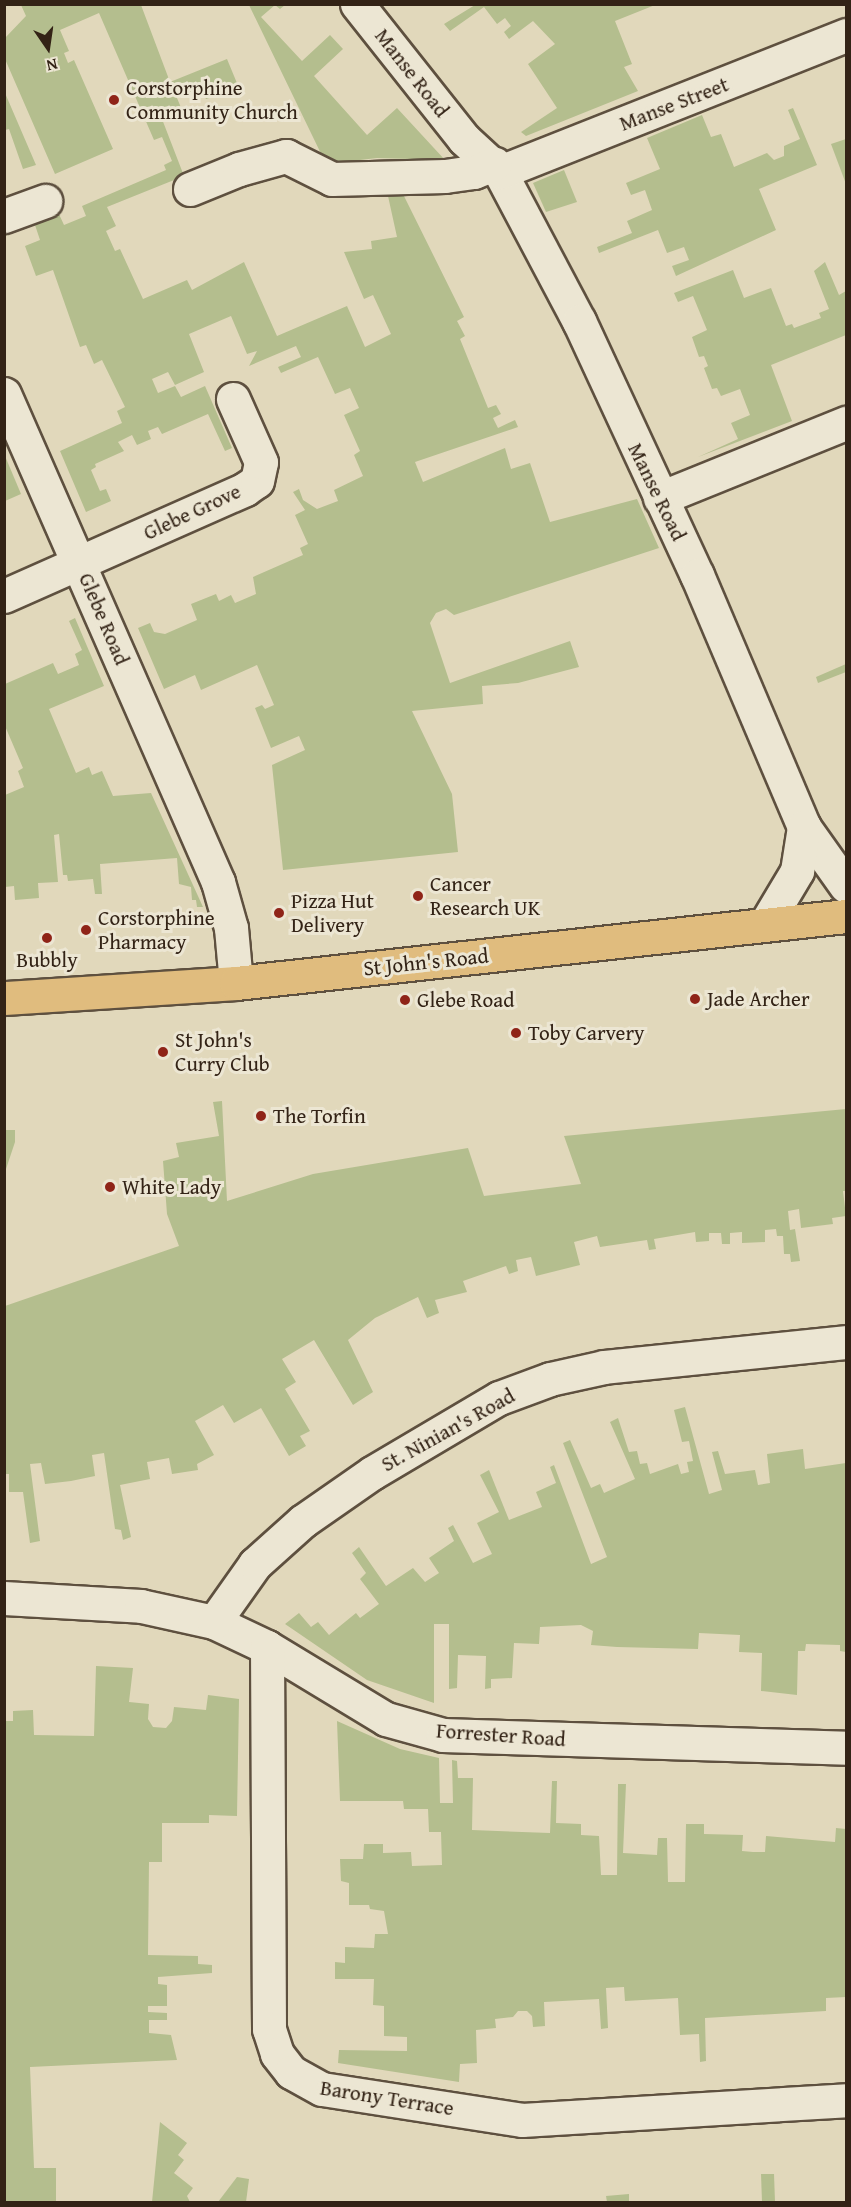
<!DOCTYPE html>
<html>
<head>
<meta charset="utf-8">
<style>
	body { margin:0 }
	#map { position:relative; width:851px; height:2207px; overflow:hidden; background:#e1d8bb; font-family:"Gentium Book Plus",serif }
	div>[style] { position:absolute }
	.green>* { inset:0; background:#b4be8e }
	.roads { filter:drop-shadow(2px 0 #5e503f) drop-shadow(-2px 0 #5e503f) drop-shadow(0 2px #5e503f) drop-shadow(0 -2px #5e503f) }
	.minor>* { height:33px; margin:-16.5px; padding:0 16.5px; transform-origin:16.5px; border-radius:16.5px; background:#ece6d3 }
	.major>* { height:33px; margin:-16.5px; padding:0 16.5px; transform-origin:16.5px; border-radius:16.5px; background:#e0bc7e }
	.dots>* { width:16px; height:16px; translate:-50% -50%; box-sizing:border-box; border:3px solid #ece6d3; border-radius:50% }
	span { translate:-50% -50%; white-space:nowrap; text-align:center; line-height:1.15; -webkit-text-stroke:6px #ece6d3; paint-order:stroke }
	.street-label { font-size:21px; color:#332316 }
	.poi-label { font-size:21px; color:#332316 }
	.left { translate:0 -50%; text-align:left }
	.frame { position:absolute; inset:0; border:6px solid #332316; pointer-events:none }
	.north { position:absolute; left:18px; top:18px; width:60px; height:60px; -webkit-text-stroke:4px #ece6d3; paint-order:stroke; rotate:167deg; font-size:16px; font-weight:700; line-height:24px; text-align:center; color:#332316 }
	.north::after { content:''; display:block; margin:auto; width:21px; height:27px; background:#332316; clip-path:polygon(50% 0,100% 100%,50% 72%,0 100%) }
</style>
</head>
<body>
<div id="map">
	<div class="green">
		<div style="clip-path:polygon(21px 5px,141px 5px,170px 82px,227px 59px,239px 88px,206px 99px,200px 88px,177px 98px,182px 110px,162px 119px,184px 176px,107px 207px,116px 226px,106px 231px,115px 251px,120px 249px,143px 299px,187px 280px,192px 290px,244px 262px,277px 336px,347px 306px,365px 347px,391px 334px,373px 295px,364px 299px,344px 252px,372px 249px,371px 241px,397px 237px,386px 187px,400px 188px,464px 317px,457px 321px,465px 336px,460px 339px,488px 408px,496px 405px,501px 414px,493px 418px,498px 428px,515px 420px,518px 427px,415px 462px,423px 482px,505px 448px,511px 469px,530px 463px,550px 522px,637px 499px,659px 548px,454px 615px,446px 609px,436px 613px,430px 623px,450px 683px,570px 641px,579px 667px,518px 683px,482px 686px,483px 704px,412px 711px,452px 794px,458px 852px,283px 870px,272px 765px,305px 750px,299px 736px,271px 748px,255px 708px,262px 705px,265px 709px,274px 705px,257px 665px,201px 690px,195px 675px,164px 689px,138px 628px,150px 623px,154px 632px,165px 634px,197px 620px,191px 604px,216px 594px,219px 601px,231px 595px,235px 603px,256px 594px,253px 577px,303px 555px,300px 548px,308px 544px,295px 515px,305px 510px,293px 492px,299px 489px,303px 500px,317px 509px,338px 501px,334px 490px,363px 476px,354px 455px,360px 451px,344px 415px,359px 408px,350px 388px,335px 394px,318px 357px,281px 373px,278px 367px,301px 357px,296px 346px,249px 366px,257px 351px,247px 354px,231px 316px,189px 334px,204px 372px,175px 385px,168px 372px,152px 379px,158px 393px,175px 386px,181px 397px,205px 386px,232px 448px,225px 451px,208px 414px,162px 434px,158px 427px,148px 431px,151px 439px,137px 445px,132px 435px,118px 442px,124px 451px,95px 464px,96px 467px,91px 470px,100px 491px,106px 489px,111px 501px,86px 512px,60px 451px,122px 423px,117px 411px,125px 407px,102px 360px,94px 364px,86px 345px,80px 347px,53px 270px,36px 276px,25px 246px,40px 240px,35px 225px,5px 236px,5px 232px,58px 212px,64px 225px,86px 216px,82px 206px,166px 170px,164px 165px,172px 161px,162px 137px,154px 140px,99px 13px,60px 30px,69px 51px,64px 53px,68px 63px,74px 60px,113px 149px,55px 174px,5px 59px,5px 38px,26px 16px)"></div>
		<div style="clip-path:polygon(249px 5px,285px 5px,280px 9px,275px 5px,261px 17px,302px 61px,330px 35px,343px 49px,314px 76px,367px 135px,397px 108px,445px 160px,377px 158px,326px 164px)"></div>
		<div style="clip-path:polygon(475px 5px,655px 5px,615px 21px,632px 64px,624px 67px,638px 91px,526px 136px,521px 132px,557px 108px,528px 64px,555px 44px,533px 21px,509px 39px,504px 32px,511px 26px,505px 18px,497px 24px,484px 7px,450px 31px,444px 24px)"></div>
		<div style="clip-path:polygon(5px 93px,36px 165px,23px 169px,9px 129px,5px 130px)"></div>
		<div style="clip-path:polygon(793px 108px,817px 165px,759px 189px,776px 230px,676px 276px,672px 266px,689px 260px,684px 247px,667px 253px,658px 230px,599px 253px,597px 247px,632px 233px,627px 221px,652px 210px,645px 190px,631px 195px,626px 183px,660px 169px,647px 138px,702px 115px,711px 137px,721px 134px,734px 167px,767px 153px,774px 160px,784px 156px,784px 146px,800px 139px,788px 110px)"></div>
		<div style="clip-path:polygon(846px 139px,846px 184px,831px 144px)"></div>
		<div style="clip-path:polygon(564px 170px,577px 202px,546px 212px,533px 183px)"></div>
		<div style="clip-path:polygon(825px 262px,839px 295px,846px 291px,846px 335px,771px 365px,792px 421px,698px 457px,738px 439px,731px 423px,750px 415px,740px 389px,721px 396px,717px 388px,712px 389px,704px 368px,708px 366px,704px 356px,699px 357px,692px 337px,707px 330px,693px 296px,678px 302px,674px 293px,733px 270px,744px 298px,771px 288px,786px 326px,792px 324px,794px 328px,821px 318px,819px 313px,829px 309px,814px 271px)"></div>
		<div style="clip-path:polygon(5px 456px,21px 494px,5px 501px,4px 501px)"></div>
		<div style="clip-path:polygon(75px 618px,104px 686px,49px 709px,76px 773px,89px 767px,92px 775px,102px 771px,113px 796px,151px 793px,203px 907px,197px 907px,196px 900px,192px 900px,191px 887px,179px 884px,177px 858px,100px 864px,102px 894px,95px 894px,93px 879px,68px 881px,67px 875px,63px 875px,59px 834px,54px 835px,58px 882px,38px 883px,39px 898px,15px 900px,14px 886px,5px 887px,5px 795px,24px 787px,18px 771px,23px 768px,5px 726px,5px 684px,53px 663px,58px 674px,79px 665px,75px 654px,82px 650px,69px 621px)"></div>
		<div style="clip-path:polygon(846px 664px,846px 672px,818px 683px,816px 677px)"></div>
		<div style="clip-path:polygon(222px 1101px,227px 1201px,313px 1174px,468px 1148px,484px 1196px,581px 1184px,564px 1136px,846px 1109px,846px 1191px,843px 1191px,846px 1216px,832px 1218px,833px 1224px,801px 1228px,799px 1209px,788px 1211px,790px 1230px,795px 1229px,800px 1261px,791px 1262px,790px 1254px,784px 1254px,783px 1236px,777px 1236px,776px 1229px,765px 1230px,765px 1242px,742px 1243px,742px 1232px,730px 1233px,730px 1244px,722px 1244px,721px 1233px,709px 1233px,709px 1241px,696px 1242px,695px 1232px,654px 1239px,656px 1249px,649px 1250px,647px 1240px,600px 1247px,597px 1236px,574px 1242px,580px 1265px,536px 1276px,531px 1257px,516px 1260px,518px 1271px,509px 1274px,506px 1266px,463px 1281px,467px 1292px,435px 1300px,439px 1313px,427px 1318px,418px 1297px,375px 1318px,348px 1340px,373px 1392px,353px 1405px,314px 1340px,282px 1359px,296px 1382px,285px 1389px,310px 1431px,300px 1436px,306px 1446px,289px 1456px,261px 1408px,234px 1423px,223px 1405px,195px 1421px,214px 1455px,197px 1464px,198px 1470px,172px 1474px,169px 1458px,147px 1462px,150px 1479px,120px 1485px,131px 1537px,123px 1540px,121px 1530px,115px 1529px,104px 1453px,92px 1455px,95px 1476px,71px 1481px,45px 1484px,41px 1463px,30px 1464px,40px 1541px,30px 1543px,23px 1492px,9px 1492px,9px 1474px,5px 1474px,5px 1306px,179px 1246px,167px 1214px,163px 1161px,179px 1157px,176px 1143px,219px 1136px,213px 1102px)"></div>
		<div style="clip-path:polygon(5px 1130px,15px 1130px,15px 1142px,5px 1172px)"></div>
		<div style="clip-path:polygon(685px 1407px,709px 1494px,722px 1490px,712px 1452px,718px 1451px,725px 1474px,755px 1470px,758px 1485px,770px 1483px,767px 1454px,803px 1449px,805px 1469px,846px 1463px,846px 1696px,846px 1652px,840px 1651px,840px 1645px,806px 1644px,805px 1651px,798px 1651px,797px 1695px,761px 1691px,762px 1653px,739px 1652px,740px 1635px,699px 1633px,698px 1649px,617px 1647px,591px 1645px,593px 1631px,581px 1625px,540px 1627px,539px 1644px,514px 1643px,512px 1678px,491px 1679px,491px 1688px,485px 1689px,486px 1656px,458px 1655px,457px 1688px,449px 1689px,449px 1624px,434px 1624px,434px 1703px,367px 1680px,285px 1624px,299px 1613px,311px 1627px,318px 1622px,329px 1635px,356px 1613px,360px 1618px,379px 1604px,360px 1579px,366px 1573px,352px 1553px,359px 1547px,386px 1586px,413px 1568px,425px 1582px,439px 1573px,429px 1558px,454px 1541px,448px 1528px,453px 1525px,473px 1563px,492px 1554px,477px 1523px,499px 1512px,480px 1475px,489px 1470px,509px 1520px,542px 1507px,536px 1492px,556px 1483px,550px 1467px,554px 1465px,591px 1564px,607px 1557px,563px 1443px,570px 1440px,591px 1488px,600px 1484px,604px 1493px,635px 1479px,610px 1422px,618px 1418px,629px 1452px,637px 1451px,640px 1464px,647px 1463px,650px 1474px,678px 1464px,681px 1474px,689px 1472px,687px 1462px,693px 1461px,689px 1441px,682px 1442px,674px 1410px)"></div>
		<div style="clip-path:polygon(96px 1666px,133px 1668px,129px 1702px,149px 1704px,148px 1719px,153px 1727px,166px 1728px,172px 1721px,174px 1707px,206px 1710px,208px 1695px,239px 1699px,237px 1816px,209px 1815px,209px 1823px,162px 1823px,162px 1862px,149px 1862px,148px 1955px,198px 1956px,198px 1964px,212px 1965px,212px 1973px,158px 1977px,158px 1984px,167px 1985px,167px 2006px,148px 2006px,148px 2012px,167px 2013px,167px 2020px,149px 2020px,149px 2033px,171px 2035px,177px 2060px,30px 2067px,34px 2168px,56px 2168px,56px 2202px,5px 2202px,5px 1721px,13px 1721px,13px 1711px,33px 1710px,34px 1735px,94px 1736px)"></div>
		<div style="clip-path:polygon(337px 1721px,400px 1749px,439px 1758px,440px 1803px,453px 1803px,452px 1760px,457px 1761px,458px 1778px,473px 1778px,472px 1830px,550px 1833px,552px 1781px,557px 1781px,556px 1823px,581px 1824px,581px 1835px,599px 1836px,601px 1875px,617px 1875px,618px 1784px,626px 1784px,623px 1853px,657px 1855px,658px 1838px,667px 1838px,668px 1882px,685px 1882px,686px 1824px,704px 1824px,704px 1834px,743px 1835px,742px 1851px,753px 1852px,765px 1852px,766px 1836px,835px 1842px,836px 1828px,846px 1829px,846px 1997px,826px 1998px,826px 2011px,705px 2018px,706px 2061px,700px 2062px,699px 2034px,680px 2035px,678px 1998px,625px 2001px,624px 1987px,606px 1988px,608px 2028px,601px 2029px,599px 1999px,544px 2002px,545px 2026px,533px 2027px,532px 2016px,527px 2011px,518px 2011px,513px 2017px,495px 2019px,496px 2028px,476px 2030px,477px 2063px,460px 2064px,459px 2082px,338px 2063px,339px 2050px,407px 2051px,407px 2037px,384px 2036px,384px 2006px,373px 2005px,374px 1979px,335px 1979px,335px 1962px,345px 1963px,345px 1947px,374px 1948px,375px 1934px,388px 1934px,384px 1911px,370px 1909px,369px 1905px,349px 1905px,349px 1883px,341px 1881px,340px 1859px,363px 1859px,364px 1844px,383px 1844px,383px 1853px,411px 1852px,412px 1866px,442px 1865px,441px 1832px,429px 1832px,428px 1809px,404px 1809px,403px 1801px,340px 1801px)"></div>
		<div style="clip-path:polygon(160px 2122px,187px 2143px,178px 2155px,184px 2160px,174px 2173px,193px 2188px,187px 2196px,190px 2202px,152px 2202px)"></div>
		<div style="clip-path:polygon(761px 2174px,774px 2174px,775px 2202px,762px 2202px)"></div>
		<div style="clip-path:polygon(237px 2177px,249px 2179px,246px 2202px,218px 2202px)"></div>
		<div style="clip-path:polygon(629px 2194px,629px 2202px,607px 2202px,606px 2196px)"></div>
	</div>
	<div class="roads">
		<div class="minor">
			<div style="left:357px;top:4px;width:172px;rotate:51.6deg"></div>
			<div style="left:464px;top:139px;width:49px;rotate:42.5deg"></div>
			<div style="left:500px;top:172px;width:169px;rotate:62.1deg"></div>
			<div style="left:579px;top:321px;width:280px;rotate:65.1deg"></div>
			<div style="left:697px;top:575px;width:274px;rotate:67deg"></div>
			<div style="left:804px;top:827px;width:72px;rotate:54.6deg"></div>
			<div style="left:500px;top:172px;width:372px;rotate:-21.6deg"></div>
			<div style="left:190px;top:189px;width:53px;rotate:-22.2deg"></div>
			<div style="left:239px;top:169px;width:49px;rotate:-15.5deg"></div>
			<div style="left:286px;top:156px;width:51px;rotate:26.6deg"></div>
			<div style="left:332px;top:179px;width:113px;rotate:-1.5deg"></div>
			<div style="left:445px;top:176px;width:29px;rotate:-8deg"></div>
			<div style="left:474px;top:172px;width:22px;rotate:-22deg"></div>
			<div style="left:4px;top:216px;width:44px;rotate:-20.1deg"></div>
			<div style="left:4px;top:394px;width:533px;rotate:66.32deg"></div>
			<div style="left:218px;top:882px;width:48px;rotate:74.2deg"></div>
			<div style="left:231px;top:928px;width:55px;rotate:84.8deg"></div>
			<div style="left:660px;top:498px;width:201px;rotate:-22deg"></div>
			<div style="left:4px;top:596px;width:264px;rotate:-23.9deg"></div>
			<div style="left:245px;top:489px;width:14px;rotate:-34deg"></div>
			<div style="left:257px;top:481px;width:19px;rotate:-78deg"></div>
			<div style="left:261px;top:462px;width:69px;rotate:-114deg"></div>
			<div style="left:766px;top:923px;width:61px;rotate:-59.2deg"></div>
			<div style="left:797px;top:871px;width:45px;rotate:-81deg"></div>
			<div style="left:4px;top:1598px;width:137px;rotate:3.3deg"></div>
			<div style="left:141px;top:1606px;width:75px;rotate:12.4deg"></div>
			<div style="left:214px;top:1622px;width:59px;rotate:25.3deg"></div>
			<div style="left:267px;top:1647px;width:139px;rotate:31.2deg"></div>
			<div style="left:386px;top:1719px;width:59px;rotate:15.7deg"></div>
			<div style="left:443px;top:1735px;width:403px;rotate:1.8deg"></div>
			<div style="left:214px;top:1622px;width:71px;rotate:-54.7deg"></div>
			<div style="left:255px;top:1564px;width:64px;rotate:-41.9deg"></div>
			<div style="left:303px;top:1521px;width:84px;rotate:-34.8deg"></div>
			<div style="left:372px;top:1473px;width:147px;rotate:-30.6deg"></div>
			<div style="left:499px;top:1398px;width:54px;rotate:-20.4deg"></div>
			<div style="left:550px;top:1379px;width:55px;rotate:-12.5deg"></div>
			<div style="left:604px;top:1367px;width:243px;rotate:-5.9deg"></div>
			<div style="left:267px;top:1647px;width:382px;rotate:89.7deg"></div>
			<div style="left:269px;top:2029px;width:26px;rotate:72deg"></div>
			<div style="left:277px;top:2054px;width:23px;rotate:52deg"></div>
			<div style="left:291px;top:2072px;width:35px;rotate:29deg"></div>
			<div style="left:322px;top:2089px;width:202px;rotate:8.8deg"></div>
			<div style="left:522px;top:2120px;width:325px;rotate:-3.5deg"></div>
		</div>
		<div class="major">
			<div style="left:4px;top:998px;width:232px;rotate:-3.7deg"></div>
			<div style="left:236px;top:983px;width:614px;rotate:-6.27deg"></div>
		</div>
	</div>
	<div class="dots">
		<div style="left:114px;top:100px;background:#8f2418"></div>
		<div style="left:418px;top:896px;background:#8f2418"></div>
		<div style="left:279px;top:913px;background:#8f2418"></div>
		<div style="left:86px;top:930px;background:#8f2418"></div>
		<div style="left:47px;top:938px;background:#8f2418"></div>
		<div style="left:695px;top:999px;background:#8f2418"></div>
		<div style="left:405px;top:1000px;background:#8f2418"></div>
		<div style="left:516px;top:1033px;background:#8f2418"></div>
		<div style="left:163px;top:1052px;background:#8f2418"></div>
		<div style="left:261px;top:1116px;background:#8f2418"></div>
		<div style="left:110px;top:1187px;background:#8f2418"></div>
	</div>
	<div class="street-label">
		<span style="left:412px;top:73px;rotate:52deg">Manse Road</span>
		<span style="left:674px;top:104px;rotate:-21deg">Manse Street</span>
		<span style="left:657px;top:492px;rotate:64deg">Manse Road</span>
		<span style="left:192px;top:512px;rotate:-25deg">Glebe Grove</span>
		<span style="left:104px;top:619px;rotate:67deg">Glebe Road</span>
		<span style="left:426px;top:962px;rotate:-6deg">St John's Road</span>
		<span style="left:448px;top:1430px;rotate:-29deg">St. Ninian's Road</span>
		<span style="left:501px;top:1735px;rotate:4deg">Forrester Road</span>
		<span style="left:387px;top:2098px;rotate:9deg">Barony Terrace</span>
	</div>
	<div class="poi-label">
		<span class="left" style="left:126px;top:100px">Corstorphine<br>Community Church</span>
		<span class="left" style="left:430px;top:896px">Cancer<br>Research UK</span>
		<span class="left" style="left:291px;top:913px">Pizza Hut<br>Delivery</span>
		<span class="left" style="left:98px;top:930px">Corstorphine<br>Pharmacy</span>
		<span style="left:47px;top:960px">Bubbly</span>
		<span class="left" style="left:707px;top:999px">Jade Archer</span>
		<span class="left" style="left:417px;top:1000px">Glebe Road</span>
		<span class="left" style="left:528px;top:1033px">Toby Carvery</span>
		<span class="left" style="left:175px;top:1052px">St John's<br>Curry Club</span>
		<span class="left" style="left:273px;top:1116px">The Torfin</span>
		<span class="left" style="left:122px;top:1187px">White Lady</span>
	</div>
	<div class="frame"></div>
	<div class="north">N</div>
</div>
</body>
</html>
